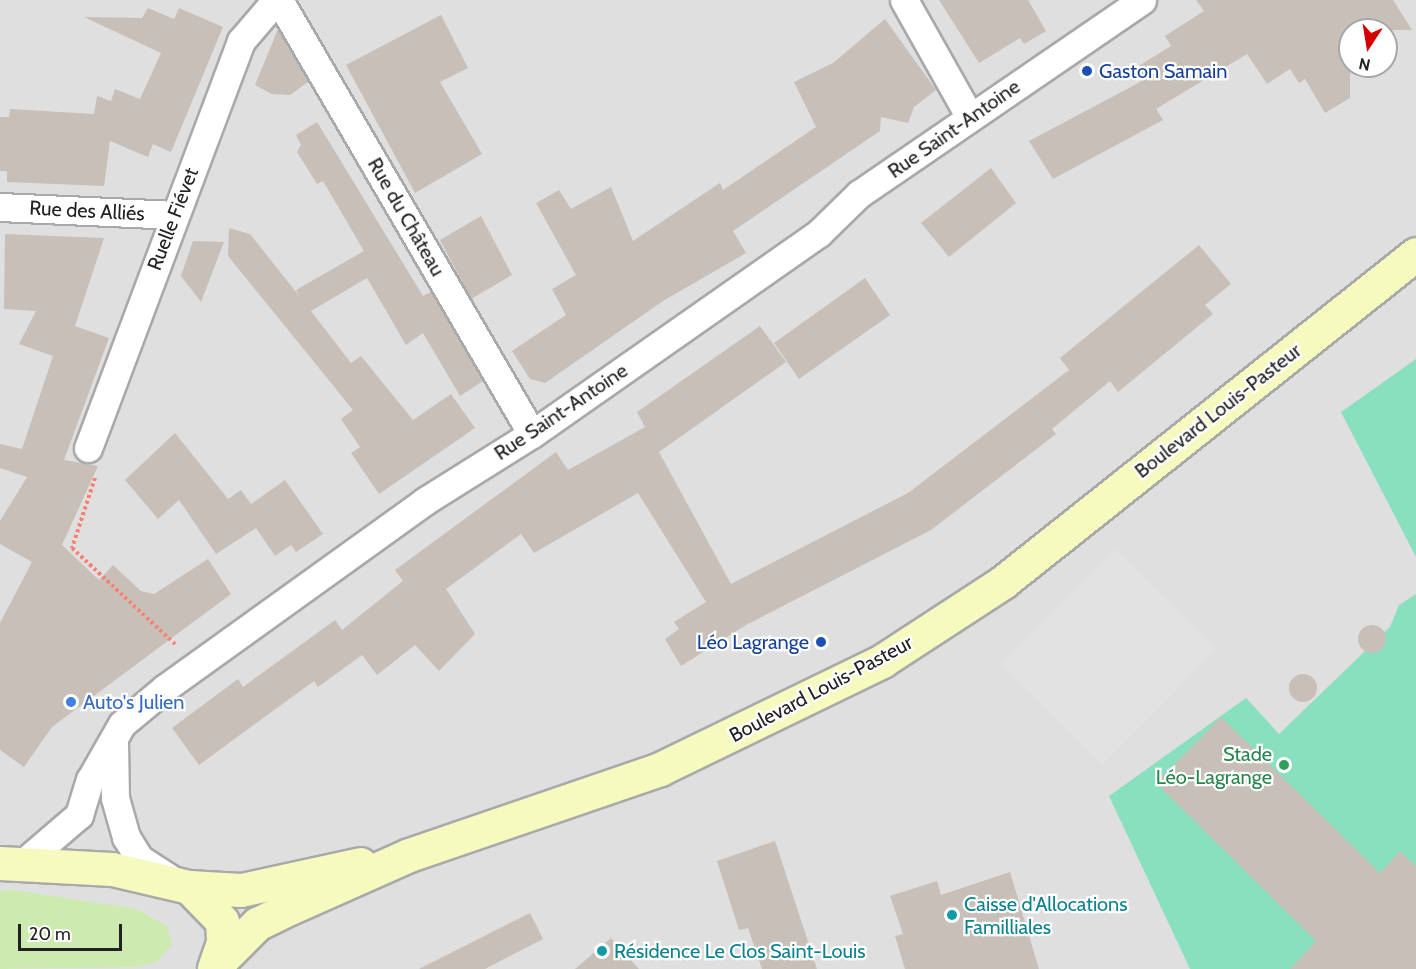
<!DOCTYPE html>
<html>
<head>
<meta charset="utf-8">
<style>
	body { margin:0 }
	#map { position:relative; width:1416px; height:969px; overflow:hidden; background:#f2efe9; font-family:Cabin,sans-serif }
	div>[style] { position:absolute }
	.residential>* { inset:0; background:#e0dfdf }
	.grass>* { inset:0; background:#cdebb0 }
	.pitch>* { inset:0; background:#88e0be }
	.parking>* { inset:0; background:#e2e2e2 }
	.building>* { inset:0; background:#c7bfb8 }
	.round { border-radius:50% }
	.path>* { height:4px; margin-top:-2px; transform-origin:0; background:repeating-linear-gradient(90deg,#fa8072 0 3px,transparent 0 6px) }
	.roads { filter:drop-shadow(2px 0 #a9a9a9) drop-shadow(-2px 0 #a9a9a9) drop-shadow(0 2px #a9a9a9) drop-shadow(0 -2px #a9a9a9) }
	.minor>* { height:27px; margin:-13.5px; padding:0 13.5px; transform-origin:13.5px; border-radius:13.5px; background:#fff }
	.secondary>* { height:33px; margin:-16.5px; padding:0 16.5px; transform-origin:16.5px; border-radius:16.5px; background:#f7fabf }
	.dots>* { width:16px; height:16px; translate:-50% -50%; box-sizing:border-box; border:3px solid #fff; border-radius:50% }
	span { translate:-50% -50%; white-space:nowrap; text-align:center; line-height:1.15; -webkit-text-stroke:4.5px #fff; paint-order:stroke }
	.transit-label { font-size:20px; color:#164399 }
	.left { translate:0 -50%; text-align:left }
	.right { translate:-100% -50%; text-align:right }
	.street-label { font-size:20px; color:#222 }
	.shop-label { font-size:20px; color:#366cbe }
	.leisure-label { font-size:20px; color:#27864d }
	.culture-label { font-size:20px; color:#0d838f }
	.north { position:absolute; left:1338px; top:18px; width:60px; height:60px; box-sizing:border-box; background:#fff; border:2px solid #a7a7a7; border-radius:50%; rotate:192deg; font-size:16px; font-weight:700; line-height:24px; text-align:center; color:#222 }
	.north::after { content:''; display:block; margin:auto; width:21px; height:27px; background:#d40000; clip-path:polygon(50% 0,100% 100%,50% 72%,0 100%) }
	.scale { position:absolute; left:18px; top:924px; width:104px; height:27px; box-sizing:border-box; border:3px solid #222; border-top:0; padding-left:8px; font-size:18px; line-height:21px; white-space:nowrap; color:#222; -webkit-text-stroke:4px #fff; paint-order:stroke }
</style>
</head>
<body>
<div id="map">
	<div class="residential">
		<div style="clip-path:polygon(evenodd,0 0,1416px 0,1416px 969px,0 969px,0 0,1350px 30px,1386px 30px,1386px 66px,1350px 66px,1350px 30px)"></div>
	</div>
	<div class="grass">
		<div style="clip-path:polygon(14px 890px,137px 909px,167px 926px,172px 944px,157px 962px,137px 967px,0 969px,0 891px)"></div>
	</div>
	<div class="pitch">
		<div style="clip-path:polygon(1416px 359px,1416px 557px,1341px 412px)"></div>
		<div style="clip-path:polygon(1416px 594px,1416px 969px,1190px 969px,1109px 796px,1246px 698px,1279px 734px,1390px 627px,1399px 605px)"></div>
	</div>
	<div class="parking">
		<div style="clip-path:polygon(1115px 549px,1216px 649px,1103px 764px,1001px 664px)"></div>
	</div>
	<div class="building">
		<div style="clip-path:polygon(939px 0,1028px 0,1046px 31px,1024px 44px,1020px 38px,979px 63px)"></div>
		<div style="clip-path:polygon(1196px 0,1393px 0,1412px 30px,1350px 30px,1350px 98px,1325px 113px,1305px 79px,1299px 83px,1290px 69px,1267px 84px,1247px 54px,1156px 109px,1163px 120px,1053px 179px,1029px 141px,1144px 80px,1137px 67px,1171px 46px,1165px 36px,1204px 11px)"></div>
		<div style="clip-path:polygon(148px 8px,174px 19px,179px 8px,223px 27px,171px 152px,153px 144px,148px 157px,110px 141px,104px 186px,7px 182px,7px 171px,0 171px,0 117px,9px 117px,10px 109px,94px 114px,97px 96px,111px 101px,115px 89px,140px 99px,161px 53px,84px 17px,142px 18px)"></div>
		<div style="clip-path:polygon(441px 15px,468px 68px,440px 82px,482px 154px,415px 193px,346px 65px)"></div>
		<div style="clip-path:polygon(885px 19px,936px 90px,914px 107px,908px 123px,881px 117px,880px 131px,733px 231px,746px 253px,663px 301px,545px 383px,530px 379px,512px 351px,566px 315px,552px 289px,576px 275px,536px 203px,559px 190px,571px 209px,611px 187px,633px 241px,720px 183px,723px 190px,816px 127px,794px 82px,833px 63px)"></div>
		<div style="clip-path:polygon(278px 29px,308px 82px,290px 95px,272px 94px,255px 85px)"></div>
		<div style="clip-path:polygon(317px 122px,423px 296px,431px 292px,483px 381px,460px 396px,423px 333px,406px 345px,367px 278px,311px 311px,351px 363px,361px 356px,413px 420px,451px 394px,475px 428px,379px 494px,351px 453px,360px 447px,341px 419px,353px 410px,228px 256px,229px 228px,250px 234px,300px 297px,296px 290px,364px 251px,323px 181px,317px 184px,297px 152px,301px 145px,296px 135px)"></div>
		<div style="clip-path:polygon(991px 168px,1016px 203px,949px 257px,921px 223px)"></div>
		<div style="clip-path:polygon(481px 216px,512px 275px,471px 299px,440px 240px)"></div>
		<div style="clip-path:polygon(5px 234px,104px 238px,75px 326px,109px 338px,64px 460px,98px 466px,62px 545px,99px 580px,113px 565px,141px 591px,154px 594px,208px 559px,231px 594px,52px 727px,24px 767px,0 750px,0 623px,32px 562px,0 544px,0 521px,27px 477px,0 468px,0 444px,22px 449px,53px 356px,19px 344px,36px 311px,4px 309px)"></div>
		<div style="clip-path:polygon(193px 241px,224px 242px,201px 302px,181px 276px)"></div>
		<div style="clip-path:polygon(1199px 245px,1231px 284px,1205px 305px,1213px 314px,1118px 392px,1110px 381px,1052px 429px,1056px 434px,931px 530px,746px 625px,681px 666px,665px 639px,679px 629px,674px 622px,706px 602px,638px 493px,534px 553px,521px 534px,446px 589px,475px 634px,439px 671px,415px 645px,377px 675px,362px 655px,318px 687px,314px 681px,199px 765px,172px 728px,238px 679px,243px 687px,335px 620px,342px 630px,403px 581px,395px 570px,556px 452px,568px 470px,645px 427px,637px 412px,760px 326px,786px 362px,659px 452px,731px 584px,908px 493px,1069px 370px,1060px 358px)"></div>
		<div style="clip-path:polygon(865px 278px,890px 315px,799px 379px,774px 343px)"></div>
		<div style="clip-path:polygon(175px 433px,228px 499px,241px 490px,251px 504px,285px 480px,323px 534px,296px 552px,291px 545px,275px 556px,256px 528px,216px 554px,179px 500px,158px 519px,125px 480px)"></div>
		<div class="round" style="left:1358px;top:625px;width:28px;height:28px"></div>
		<div class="round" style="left:1289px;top:674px;width:28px;height:28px"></div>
		<div style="clip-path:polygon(1221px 717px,1380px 873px,1400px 851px,1416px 866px,1416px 969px,1290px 969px,1316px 941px,1156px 783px)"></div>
		<div style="clip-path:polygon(775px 841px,797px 908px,817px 969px,762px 969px,748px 928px,739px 930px,717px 861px)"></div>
		<div style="clip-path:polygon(1010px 872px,1039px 969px,905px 969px,895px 936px,903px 934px,890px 896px,937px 881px,941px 895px)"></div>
		<div style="clip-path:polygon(530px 913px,543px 939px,485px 969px,419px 969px)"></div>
		<div style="clip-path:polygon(611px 938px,639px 969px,575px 969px)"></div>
	</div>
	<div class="path">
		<div style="left:95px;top:478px;width:74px;rotate:108.2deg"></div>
		<div style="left:72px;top:548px;width:141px;rotate:43deg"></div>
	</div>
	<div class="roads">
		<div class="minor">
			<div style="left:279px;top:0;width:502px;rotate:59.76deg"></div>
			<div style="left:904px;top:0;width:134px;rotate:60.6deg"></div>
			<div style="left:0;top:207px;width:174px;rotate:2.6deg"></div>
			<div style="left:88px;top:448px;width:435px;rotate:-69.4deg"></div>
			<div style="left:241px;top:41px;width:54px;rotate:-49.5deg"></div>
			<div style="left:114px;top:742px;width:56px;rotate:89deg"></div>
			<div style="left:115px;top:798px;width:41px;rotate:74.2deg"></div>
			<div style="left:126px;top:837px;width:26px;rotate:58deg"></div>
			<div style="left:140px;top:859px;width:37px;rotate:33deg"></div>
			<div style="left:23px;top:863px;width:74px;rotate:-40.6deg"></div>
			<div style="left:79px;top:815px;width:37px;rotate:-73deg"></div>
			<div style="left:90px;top:780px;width:64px;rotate:-60.3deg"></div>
			<div style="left:122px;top:724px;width:56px;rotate:-39.9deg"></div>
			<div style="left:165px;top:688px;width:320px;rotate:-35.7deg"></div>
			<div style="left:425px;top:501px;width:126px;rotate:-32.1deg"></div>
			<div style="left:532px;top:434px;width:350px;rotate:-35deg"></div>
			<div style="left:819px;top:233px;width:56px;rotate:-44.3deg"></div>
			<div style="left:859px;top:194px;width:343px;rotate:-34.4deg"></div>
		</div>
		<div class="secondary">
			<div style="left:0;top:863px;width:112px;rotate:3.1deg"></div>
			<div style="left:112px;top:869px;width:79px;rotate:13.2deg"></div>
			<div style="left:189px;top:887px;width:47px;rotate:45.9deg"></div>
			<div style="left:222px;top:921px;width:21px;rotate:87deg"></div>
			<div style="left:223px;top:942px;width:28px;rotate:109deg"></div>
			<div style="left:189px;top:887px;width:52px;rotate:3.3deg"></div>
			<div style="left:241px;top:890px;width:122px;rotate:-12.3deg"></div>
			<div style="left:219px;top:962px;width:54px;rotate:-45deg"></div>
			<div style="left:257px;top:924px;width:37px;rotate:-26deg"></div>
			<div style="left:290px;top:908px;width:130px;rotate:-24deg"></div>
			<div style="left:409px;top:855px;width:265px;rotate:-18.9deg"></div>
			<div style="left:660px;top:769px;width:247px;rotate:-25.9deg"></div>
			<div style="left:882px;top:661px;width:145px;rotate:-33.1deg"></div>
			<div style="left:1003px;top:582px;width:527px;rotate:-38.46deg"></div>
		</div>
	</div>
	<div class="dots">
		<div style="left:1087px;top:71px;background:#1a4fb4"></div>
		<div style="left:821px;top:642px;background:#1a4fb4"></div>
		<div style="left:71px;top:702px;background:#3f7fe0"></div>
		<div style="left:1284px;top:765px;background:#2e9e5b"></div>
		<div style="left:952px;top:915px;background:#0f9aa8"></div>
		<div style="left:602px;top:951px;background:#0f9aa8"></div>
	</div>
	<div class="transit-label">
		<span class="left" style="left:1099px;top:71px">Gaston Samain</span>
		<span class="right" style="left:809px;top:642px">Léo Lagrange</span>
	</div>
	<div class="street-label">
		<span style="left:954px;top:129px;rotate:-35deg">Rue Saint-Antoine</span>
		<span style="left:87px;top:211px;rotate:3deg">Rue des Alliés</span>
		<span style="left:406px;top:217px;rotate:60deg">Rue du Château</span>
		<span style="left:173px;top:219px;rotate:-69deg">Ruelle Fiévet</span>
		<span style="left:1218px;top:411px;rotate:-38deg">Boulevard Louis-Pasteur</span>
		<span style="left:561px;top:412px;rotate:-34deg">Rue Saint-Antoine</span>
		<span style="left:821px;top:689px;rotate:-28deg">Boulevard Louis-Pasteur</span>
	</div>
	<div class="shop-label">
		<span class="left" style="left:83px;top:702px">Auto's Julien</span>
	</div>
	<div class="leisure-label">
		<span class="right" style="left:1272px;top:766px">Stade<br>Léo-Lagrange</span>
	</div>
	<div class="culture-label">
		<span class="left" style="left:964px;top:916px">Caisse d'Allocations<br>Familliales</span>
		<span class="left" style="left:614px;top:951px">Résidence Le Clos Saint-Louis</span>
	</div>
	<div class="north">N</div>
	<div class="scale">20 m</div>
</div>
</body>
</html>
